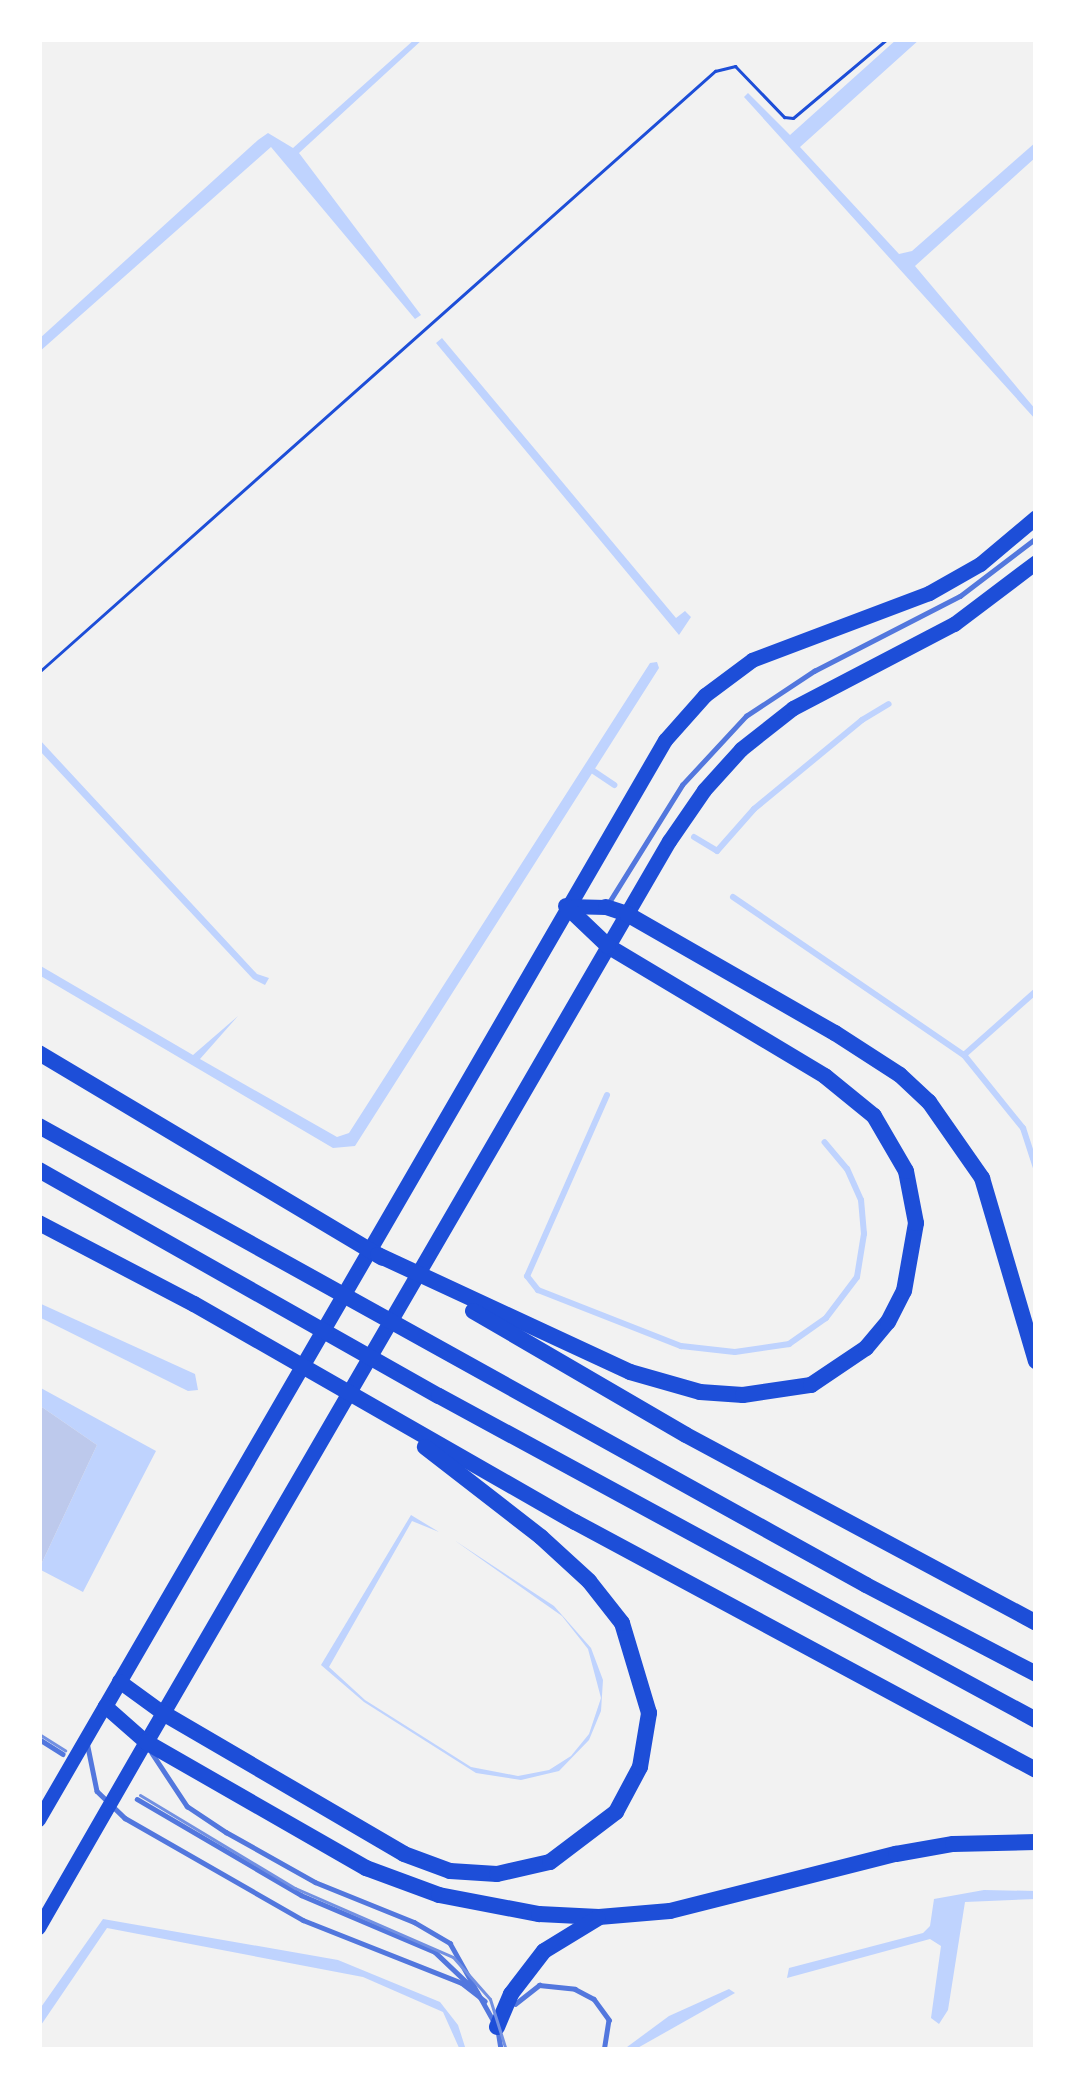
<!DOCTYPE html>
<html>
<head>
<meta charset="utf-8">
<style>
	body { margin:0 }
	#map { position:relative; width:1075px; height:2089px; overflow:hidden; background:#f2f2f2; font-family:"Golos Text",sans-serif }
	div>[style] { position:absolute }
	.water>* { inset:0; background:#bfd3fe }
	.stream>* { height:6px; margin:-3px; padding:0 3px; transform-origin:3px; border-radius:3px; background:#bfd3fe }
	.building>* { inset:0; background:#bdc9ec }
	.path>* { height:3px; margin:-1.5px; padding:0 1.5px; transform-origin:1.5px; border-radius:1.5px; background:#1d4ed8 }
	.service>* { height:4.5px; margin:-2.25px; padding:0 2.25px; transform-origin:2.25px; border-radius:2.25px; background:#5277de }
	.secondary>* { height:14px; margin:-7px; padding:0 7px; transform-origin:7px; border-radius:7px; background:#1d4ed8 }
	.primary>* { height:15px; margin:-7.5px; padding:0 7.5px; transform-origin:7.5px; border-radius:7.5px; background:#1d4ed8 }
	.motorway>* { height:16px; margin:-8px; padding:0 8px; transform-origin:8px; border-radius:8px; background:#1d4ed8 }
	.tram>* { height:3px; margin:-1.5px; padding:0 1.5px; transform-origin:1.5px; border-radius:1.5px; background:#7290e2 }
	span { translate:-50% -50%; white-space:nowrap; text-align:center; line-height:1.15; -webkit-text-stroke:12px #fff; paint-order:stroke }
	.frame { position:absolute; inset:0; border:42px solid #fff; pointer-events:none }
</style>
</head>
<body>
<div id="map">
	<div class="water">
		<div style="clip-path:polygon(415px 39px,423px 39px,299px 153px,421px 315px,415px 319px,271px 147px,39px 352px,39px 339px,258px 140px,268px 133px,293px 148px)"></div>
		<div style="clip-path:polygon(897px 39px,920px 39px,800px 147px,899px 254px,912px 251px,1036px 142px,1036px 157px,915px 266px,1036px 410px,1036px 420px,744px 97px,748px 93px,790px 135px)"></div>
		<div style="clip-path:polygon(442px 338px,676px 618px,685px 611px,691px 617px,679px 635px,436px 343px)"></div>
		<div style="clip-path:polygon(657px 662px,659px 668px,355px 1146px,333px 1148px,39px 975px,39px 965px,193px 1055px,238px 1016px,200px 1059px,337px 1137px,349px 1133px,650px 663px)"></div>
		<div style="clip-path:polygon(39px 739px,257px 974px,269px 978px,265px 985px,253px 979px,39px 750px)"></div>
		<div style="clip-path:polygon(39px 1303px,195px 1374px,198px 1390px,188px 1391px,39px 1317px)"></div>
		<div style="clip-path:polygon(39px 1387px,156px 1451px,83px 1592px,39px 1569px,97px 1445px,39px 1405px)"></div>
		<div style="clip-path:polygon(411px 1515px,439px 1532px,412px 1521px,329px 1667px,365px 1700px,471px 1767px,518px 1776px,549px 1770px,571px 1756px,589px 1734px,601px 1698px,588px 1649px,562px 1616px,454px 1540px,554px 1606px,591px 1648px,603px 1680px,601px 1711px,589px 1740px,559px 1771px,521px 1780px,476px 1773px,364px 1702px,321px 1665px)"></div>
		<div style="clip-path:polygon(984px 1890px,1036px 1891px,1036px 1899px,965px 1902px,948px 2010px,939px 2024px,931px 2018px,941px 1946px,930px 1939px,787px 1978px,789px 1968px,923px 1933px,930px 1926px,934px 1899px)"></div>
		<div style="clip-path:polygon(103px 1919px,338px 1960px,440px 2002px,458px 2025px,466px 2050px,460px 2050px,443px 2012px,363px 1977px,107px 1928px,39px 2028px,39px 2010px)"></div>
		<div style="clip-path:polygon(729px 1989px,735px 1993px,634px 2050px,623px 2050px,669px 2016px)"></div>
	</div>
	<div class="stream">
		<div style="left:592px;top:770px;width:27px;rotate:34deg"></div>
		<div style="left:694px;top:837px;width:27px;rotate:31deg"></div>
		<div style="left:717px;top:851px;width:56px;rotate:-48.6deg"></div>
		<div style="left:754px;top:809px;width:140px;rotate:-39.5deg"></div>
		<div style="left:862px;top:720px;width:31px;rotate:-31deg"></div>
		<div style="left:733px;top:897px;width:280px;rotate:34.4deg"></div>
		<div style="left:964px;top:1055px;width:94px;rotate:51.1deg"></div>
		<div style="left:1023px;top:1128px;width:42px;rotate:72deg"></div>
		<div style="left:964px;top:1055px;width:96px;rotate:-41.6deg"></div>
		<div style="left:607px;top:1095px;width:198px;rotate:113.8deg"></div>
		<div style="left:527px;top:1276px;width:18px;rotate:52deg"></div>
		<div style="left:538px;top:1290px;width:154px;rotate:21.4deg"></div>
		<div style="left:681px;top:1346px;width:54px;rotate:6.3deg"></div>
		<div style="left:735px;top:1352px;width:55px;rotate:-8.4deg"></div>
		<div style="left:789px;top:1344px;width:45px;rotate:-35.1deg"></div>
		<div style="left:826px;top:1318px;width:51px;rotate:-52.9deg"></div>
		<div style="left:857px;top:1277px;width:44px;rotate:-80.8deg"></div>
		<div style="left:864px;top:1234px;width:34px;rotate:-95deg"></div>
		<div style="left:861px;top:1200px;width:34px;rotate:-114deg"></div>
		<div style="left:847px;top:1169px;width:35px;rotate:-130deg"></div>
	</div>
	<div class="building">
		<div style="clip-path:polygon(39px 1405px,97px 1445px,39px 1569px)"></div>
	</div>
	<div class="path">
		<div style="left:39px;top:672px;width:905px;rotate:-41.64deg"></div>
		<div style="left:715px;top:71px;width:21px;rotate:-14deg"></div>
		<div style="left:735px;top:66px;width:71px;rotate:46.1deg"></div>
		<div style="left:784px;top:117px;width:9px;rotate:6deg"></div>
		<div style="left:793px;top:118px;width:123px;rotate:-40deg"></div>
	</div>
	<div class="service">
		<div style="left:608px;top:904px;width:140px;rotate:-58.1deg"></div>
		<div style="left:682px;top:785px;width:94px;rotate:-47.2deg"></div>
		<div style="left:746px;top:716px;width:82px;rotate:-33.5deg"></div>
		<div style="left:814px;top:671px;width:164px;rotate:-27.2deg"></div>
		<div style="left:960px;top:596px;width:96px;rotate:-37.3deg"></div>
		<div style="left:39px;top:1739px;width:28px;rotate:32deg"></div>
		<div style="left:87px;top:1742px;width:50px;rotate:78.5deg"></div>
		<div style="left:97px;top:1791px;width:39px;rotate:44deg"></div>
		<div style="left:125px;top:1818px;width:205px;rotate:29.8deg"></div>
		<div style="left:303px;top:1920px;width:171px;rotate:21.6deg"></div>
		<div style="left:462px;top:1983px;width:29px;rotate:38deg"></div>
		<div style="left:152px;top:1753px;width:64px;rotate:56.6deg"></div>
		<div style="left:187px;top:1806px;width:47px;rotate:33.7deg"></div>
		<div style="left:226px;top:1832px;width:102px;rotate:29.3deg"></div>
		<div style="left:315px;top:1882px;width:107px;rotate:22deg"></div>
		<div style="left:414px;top:1922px;width:42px;rotate:30.3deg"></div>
		<div style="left:450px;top:1943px;width:88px;rotate:60.8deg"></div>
		<div style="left:137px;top:1799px;width:190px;rotate:30.3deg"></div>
		<div style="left:301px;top:1895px;width:146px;rotate:23deg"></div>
		<div style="left:435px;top:1952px;width:58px;rotate:43.6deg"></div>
		<div style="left:515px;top:2004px;width:31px;rotate:-38deg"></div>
		<div style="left:539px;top:1985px;width:36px;rotate:6deg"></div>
		<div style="left:575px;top:1989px;width:21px;rotate:28deg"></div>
		<div style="left:594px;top:1999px;width:26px;rotate:54deg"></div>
		<div style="left:609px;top:2020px;width:30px;rotate:99deg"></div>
		<div style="left:498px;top:2030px;width:20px;rotate:81deg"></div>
	</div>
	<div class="secondary">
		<div style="left:39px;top:1820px;width:132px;rotate:-59.9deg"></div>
		<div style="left:39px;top:1928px;width:215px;rotate:-60.1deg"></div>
	</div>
	<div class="primary">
		<div style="left:1036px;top:517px;width:73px;rotate:140deg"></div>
		<div style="left:980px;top:564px;width:59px;rotate:150.4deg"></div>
		<div style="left:929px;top:593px;width:189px;rotate:159.3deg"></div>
		<div style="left:752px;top:660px;width:59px;rotate:143.3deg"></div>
		<div style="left:705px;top:695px;width:60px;rotate:131.6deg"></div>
		<div style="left:665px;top:740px;width:1117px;rotate:120.1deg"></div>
		<div style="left:105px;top:1706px;width:55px;rotate:41.3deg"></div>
		<div style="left:146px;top:1742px;width:1042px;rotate:-59.87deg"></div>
		<div style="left:669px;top:841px;width:62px;rotate:-55.5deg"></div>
		<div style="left:704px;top:790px;width:55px;rotate:-47.9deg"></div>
		<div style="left:741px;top:749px;width:66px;rotate:-38.3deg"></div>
		<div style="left:793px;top:708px;width:182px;rotate:-27.6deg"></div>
		<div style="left:954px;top:624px;width:103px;rotate:-37.1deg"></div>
		<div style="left:566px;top:906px;width:40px;rotate:1.4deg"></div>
		<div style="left:119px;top:1681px;width:54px;rotate:36deg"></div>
	</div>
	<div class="motorway">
		<div style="left:606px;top:907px;width:22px;rotate:18deg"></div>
		<div style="left:627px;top:914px;width:240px;rotate:29.8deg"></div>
		<div style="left:835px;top:1033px;width:77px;rotate:32.9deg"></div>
		<div style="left:900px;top:1075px;width:40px;rotate:43deg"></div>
		<div style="left:929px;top:1102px;width:93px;rotate:55.1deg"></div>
		<div style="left:982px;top:1178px;width:191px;rotate:73.6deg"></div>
		<div style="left:39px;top:1053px;width:400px;rotate:30.8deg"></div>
		<div style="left:39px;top:1126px;width:946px;rotate:29.03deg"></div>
		<div style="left:866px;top:1585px;width:192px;rotate:27.6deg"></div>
		<div style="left:39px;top:1170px;width:459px;rotate:29.5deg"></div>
		<div style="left:439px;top:1396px;width:679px;rotate:28.49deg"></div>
		<div style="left:39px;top:1223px;width:175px;rotate:27.6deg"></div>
		<div style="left:194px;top:1304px;width:439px;rotate:29.8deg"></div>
		<div style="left:575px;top:1522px;width:523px;rotate:28.28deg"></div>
		<div style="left:378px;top:1255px;width:278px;rotate:24.9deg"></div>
		<div style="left:630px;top:1372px;width:73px;rotate:15.9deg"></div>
		<div style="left:700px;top:1392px;width:43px;rotate:4deg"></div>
		<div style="left:743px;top:1395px;width:69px;rotate:-8.4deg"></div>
		<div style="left:811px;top:1385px;width:66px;rotate:-33.9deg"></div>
		<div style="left:866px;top:1348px;width:34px;rotate:-50deg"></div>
		<div style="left:888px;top:1322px;width:35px;rotate:-63deg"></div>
		<div style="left:904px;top:1291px;width:69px;rotate:-80deg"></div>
		<div style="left:916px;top:1223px;width:53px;rotate:-100.9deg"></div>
		<div style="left:906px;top:1171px;width:64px;rotate:-120.2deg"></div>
		<div style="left:874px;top:1116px;width:63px;rotate:-140.8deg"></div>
		<div style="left:825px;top:1076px;width:253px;rotate:-149.1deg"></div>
		<div style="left:608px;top:946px;width:58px;rotate:-136.4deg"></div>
		<div style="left:473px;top:1311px;width:246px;rotate:30.2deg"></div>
		<div style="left:686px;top:1435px;width:397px;rotate:28.2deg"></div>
		<div style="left:163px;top:1713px;width:279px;rotate:30.3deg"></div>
		<div style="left:404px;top:1854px;width:49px;rotate:20.3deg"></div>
		<div style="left:450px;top:1871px;width:47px;rotate:3.7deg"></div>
		<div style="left:497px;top:1874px;width:54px;rotate:-12.8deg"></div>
		<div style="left:550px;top:1862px;width:83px;rotate:-37.1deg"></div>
		<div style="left:616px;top:1812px;width:51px;rotate:-61.9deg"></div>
		<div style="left:640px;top:1767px;width:55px;rotate:-80.5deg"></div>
		<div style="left:649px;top:1713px;width:94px;rotate:-106.7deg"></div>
		<div style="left:622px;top:1623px;width:53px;rotate:-128.2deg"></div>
		<div style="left:589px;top:1581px;width:65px;rotate:-137.5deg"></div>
		<div style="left:541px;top:1537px;width:147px;rotate:-142.2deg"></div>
		<div style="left:146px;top:1742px;width:254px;rotate:29.8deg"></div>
		<div style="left:366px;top:1868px;width:78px;rotate:20.3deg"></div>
		<div style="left:439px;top:1895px;width:102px;rotate:10.8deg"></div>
		<div style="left:539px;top:1914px;width:60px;rotate:2.9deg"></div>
		<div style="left:599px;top:1917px;width:71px;rotate:-4.8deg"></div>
		<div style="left:670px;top:1911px;width:233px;rotate:-14.2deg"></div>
		<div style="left:896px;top:1854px;width:58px;rotate:-10deg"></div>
		<div style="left:953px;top:1844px;width:83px;rotate:-1.4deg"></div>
		<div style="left:497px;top:2027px;width:36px;rotate:-67deg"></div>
		<div style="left:511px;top:1994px;width:54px;rotate:-52.5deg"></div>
		<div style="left:544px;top:1951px;width:63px;rotate:-31.4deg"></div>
	</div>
	<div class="tram">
		<div style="left:39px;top:1734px;width:31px;rotate:32deg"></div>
		<div style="left:140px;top:1795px;width:181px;rotate:31deg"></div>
		<div style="left:295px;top:1888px;width:172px;rotate:23.6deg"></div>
		<div style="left:453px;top:1957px;width:56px;rotate:48.6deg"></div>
		<div style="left:490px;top:1999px;width:53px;rotate:72.6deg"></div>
	</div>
	<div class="frame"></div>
</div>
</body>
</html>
